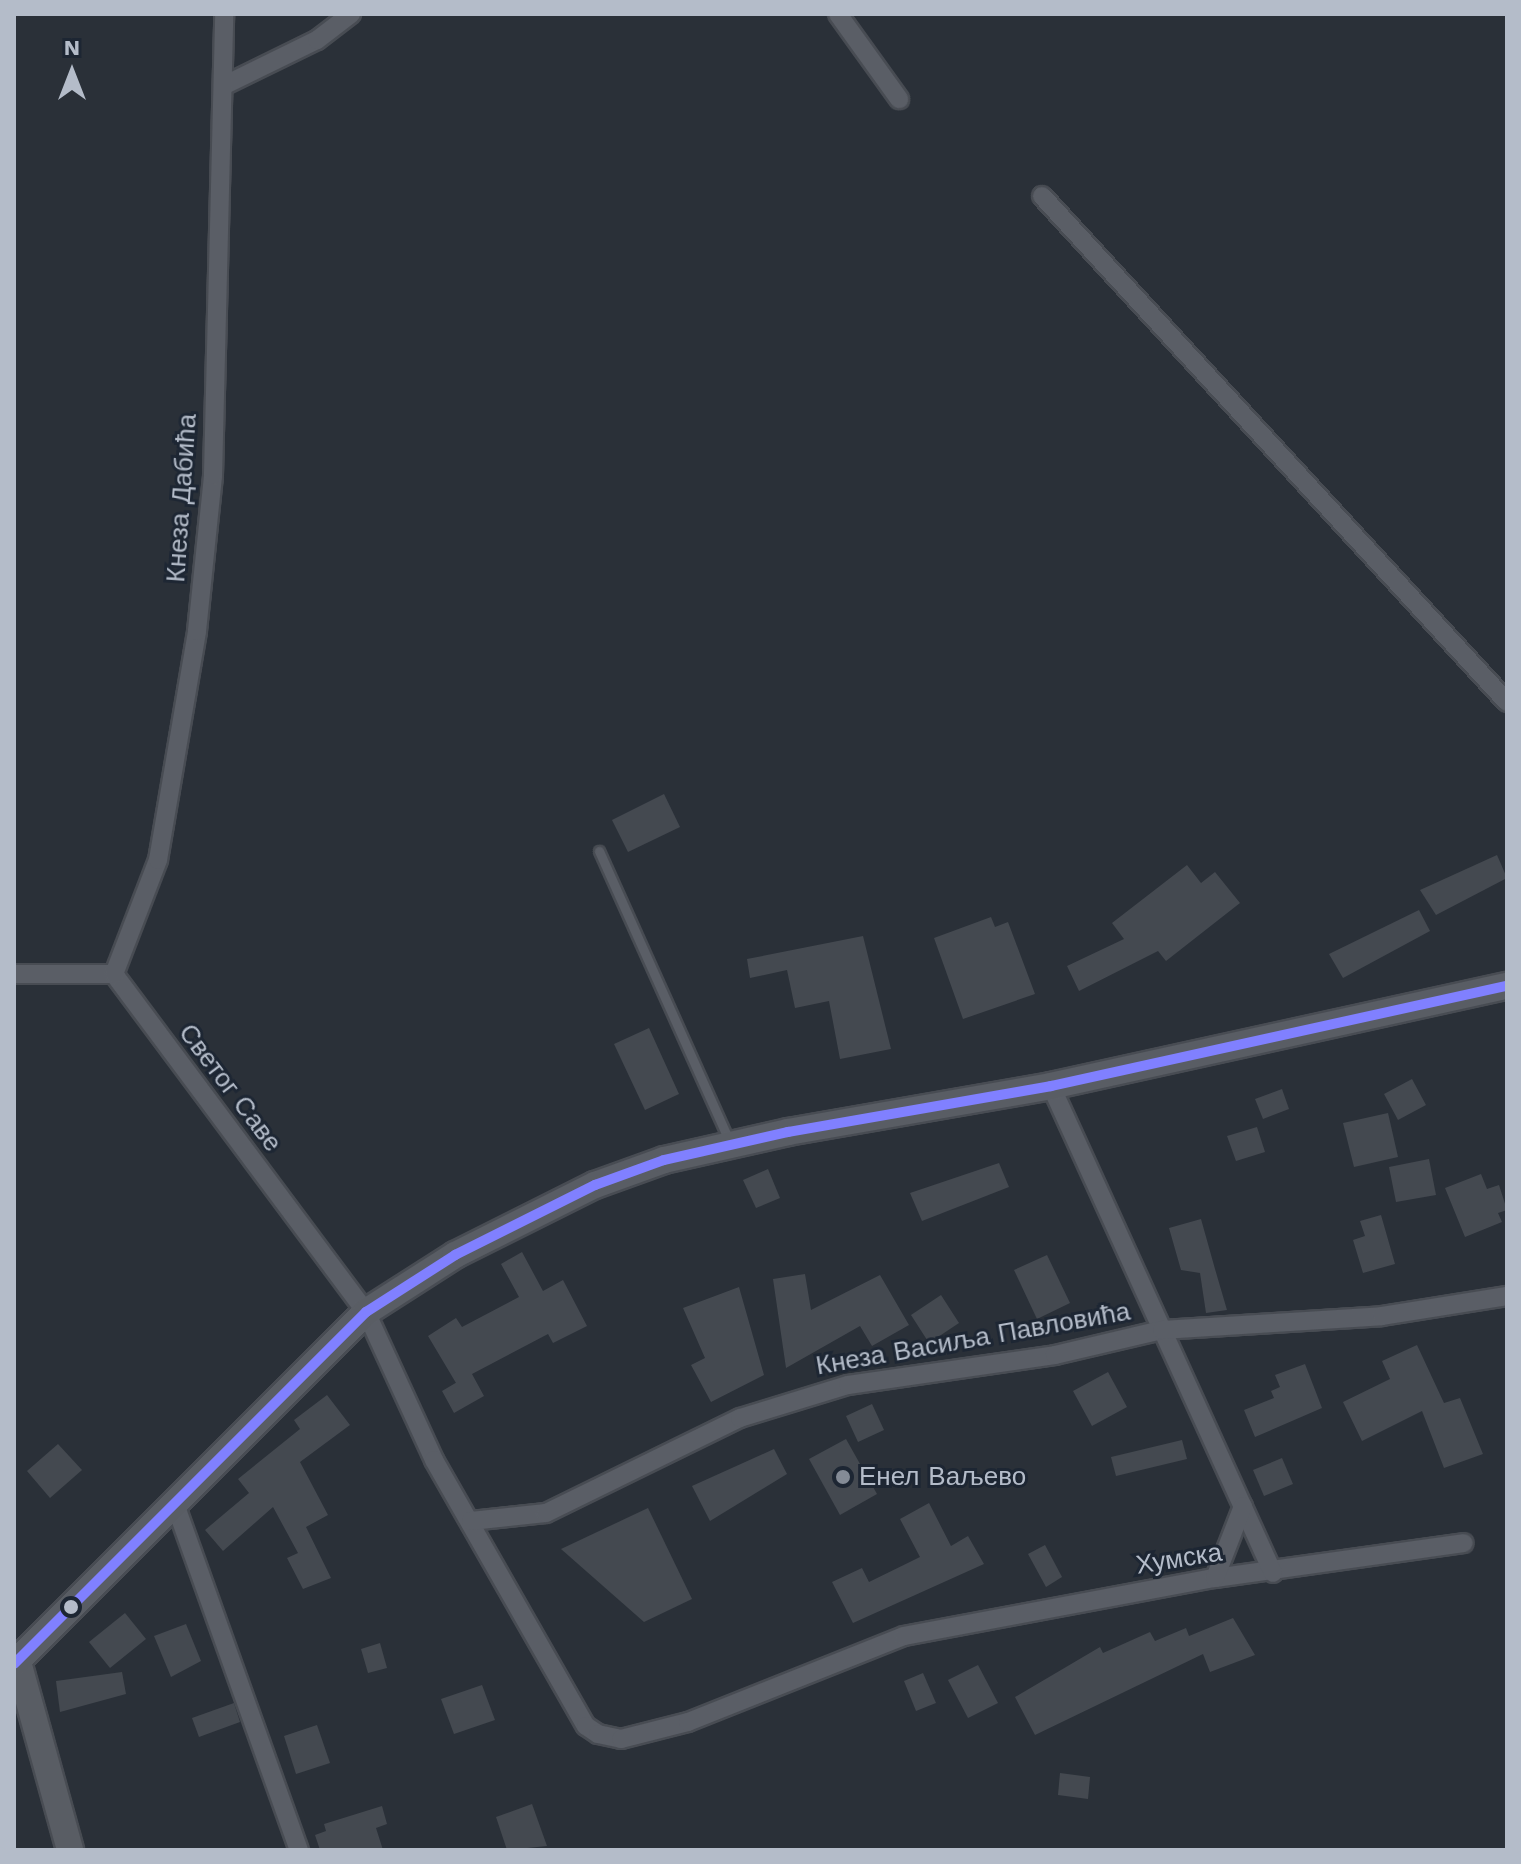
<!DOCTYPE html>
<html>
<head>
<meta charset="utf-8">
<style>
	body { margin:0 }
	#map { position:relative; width:1521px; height:1864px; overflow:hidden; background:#2a3038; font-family:"Work Sans",sans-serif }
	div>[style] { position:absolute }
	.building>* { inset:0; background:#444950 }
	.roads { filter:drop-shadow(2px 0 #484c53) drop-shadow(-2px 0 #484c53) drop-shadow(0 2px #484c53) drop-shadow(0 -2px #484c53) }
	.lane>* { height:9px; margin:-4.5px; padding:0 4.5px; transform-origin:4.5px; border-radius:4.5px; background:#5a5e66 }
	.street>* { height:18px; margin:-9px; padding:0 9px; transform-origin:9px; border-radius:9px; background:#5a5e66 }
	.secondary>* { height:26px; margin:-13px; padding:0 13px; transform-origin:13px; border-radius:13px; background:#595d64 }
	.bus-1>* { height:10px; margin:-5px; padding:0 5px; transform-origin:5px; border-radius:5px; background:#8080ff }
	.dots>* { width:22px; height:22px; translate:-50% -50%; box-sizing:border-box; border:4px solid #1d2633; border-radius:50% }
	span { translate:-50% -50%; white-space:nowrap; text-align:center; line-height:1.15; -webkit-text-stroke:6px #1d2633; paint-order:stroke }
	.street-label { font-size:26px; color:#b4bcc9 }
	.poi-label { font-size:26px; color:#b4bcc9 }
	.left { translate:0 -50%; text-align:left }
	.frame { position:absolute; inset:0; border:16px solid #b4bcc9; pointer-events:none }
	.north { position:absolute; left:32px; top:32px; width:80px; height:80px; -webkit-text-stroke:6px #1d2633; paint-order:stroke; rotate:0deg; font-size:22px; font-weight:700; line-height:32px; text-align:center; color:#b4bcc9 }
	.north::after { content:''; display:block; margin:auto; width:28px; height:36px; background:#b4bcc9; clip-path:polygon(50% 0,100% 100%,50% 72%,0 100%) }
</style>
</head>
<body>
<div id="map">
	<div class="building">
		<div style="clip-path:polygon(664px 794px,680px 827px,628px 852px,612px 820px)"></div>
		<div style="clip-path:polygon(1497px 855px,1507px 878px,1436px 915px,1420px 890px)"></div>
		<div style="clip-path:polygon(1187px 865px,1201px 883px,1215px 872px,1240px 903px,1166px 961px,1158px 951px,1079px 991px,1067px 966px,1124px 939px,1112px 923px)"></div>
		<div style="clip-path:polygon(1419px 910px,1430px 931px,1343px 978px,1329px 954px)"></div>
		<div style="clip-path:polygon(991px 917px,995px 927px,1008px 922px,1035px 994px,963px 1019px,934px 938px)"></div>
		<div style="clip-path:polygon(863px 936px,891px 1049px,840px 1059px,829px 1001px,795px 1008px,787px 970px,750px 978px,747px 959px)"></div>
		<div style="clip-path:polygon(649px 1028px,679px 1094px,645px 1110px,614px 1044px)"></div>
		<div style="clip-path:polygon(1412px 1079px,1426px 1105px,1398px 1120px,1384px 1094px)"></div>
		<div style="clip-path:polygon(1282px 1089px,1289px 1109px,1263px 1119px,1255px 1099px)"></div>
		<div style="clip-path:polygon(1388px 1113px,1398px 1157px,1354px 1167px,1343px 1123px)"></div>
		<div style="clip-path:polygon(1257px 1127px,1265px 1152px,1236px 1161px,1227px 1136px)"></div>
		<div style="clip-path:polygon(1429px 1159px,1436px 1195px,1396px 1202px,1389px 1167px)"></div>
		<div style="clip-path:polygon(999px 1163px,1009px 1187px,922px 1221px,910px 1193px)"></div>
		<div style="clip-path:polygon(768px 1169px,780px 1198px,756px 1208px,743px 1180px)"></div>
		<div style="clip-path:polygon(1481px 1174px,1487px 1189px,1499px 1185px,1507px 1210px,1498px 1213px,1502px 1222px,1465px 1237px,1445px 1188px)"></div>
		<div style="clip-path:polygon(1381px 1215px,1395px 1264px,1363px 1273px,1353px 1240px,1365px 1236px,1360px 1221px)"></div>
		<div style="clip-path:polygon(1201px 1219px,1215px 1269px,1227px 1310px,1206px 1313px,1200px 1273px,1181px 1270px,1169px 1228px)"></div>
		<div style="clip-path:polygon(522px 1252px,543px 1291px,563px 1280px,587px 1326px,553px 1343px,548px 1334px,472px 1374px,484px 1396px,454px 1413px,442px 1391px,464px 1378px,456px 1383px,428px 1336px,456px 1318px,462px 1327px,519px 1297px,501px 1264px)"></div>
		<div style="clip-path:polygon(1047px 1255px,1070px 1303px,1037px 1319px,1014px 1270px)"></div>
		<div style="clip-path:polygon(805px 1274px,811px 1310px,880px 1275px,909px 1325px,872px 1346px,860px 1326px,786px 1368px,773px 1279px)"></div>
		<div style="clip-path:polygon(739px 1287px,764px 1375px,711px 1402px,691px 1365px,705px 1358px,683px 1308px)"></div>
		<div style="clip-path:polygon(941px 1295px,959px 1323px,929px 1343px,911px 1315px)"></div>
		<div style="clip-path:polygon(1417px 1345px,1444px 1403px,1460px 1398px,1483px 1454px,1444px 1468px,1422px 1411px,1362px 1441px,1343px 1402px,1390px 1379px,1382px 1361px)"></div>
		<div style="clip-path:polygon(1305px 1364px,1322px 1408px,1255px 1437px,1244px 1410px,1274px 1398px,1271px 1391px,1280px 1387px,1275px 1375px)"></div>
		<div style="clip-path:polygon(1108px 1372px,1127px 1407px,1092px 1426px,1073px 1391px)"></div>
		<div style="clip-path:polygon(327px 1395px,350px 1425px,300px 1462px,328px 1515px,306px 1527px,331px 1578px,303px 1589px,287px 1558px,298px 1553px,273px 1507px,223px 1551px,205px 1530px,249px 1493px,238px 1479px,300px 1429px,294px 1420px)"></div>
		<div style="clip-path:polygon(872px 1404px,884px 1430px,858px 1442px,846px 1416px)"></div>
		<div style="clip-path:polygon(846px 1439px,877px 1494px,840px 1515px,809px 1459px)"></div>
		<div style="clip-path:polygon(1182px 1440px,1187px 1459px,1116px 1476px,1111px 1457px)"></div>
		<div style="clip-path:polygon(58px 1444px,82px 1470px,50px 1498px,27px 1471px)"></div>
		<div style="clip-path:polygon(774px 1449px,787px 1474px,710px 1521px,692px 1486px)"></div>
		<div style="clip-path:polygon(1282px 1458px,1293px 1484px,1264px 1496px,1253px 1470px)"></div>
		<div style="clip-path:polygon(929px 1503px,951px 1546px,968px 1536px,984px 1564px,853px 1623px,832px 1582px,862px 1568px,869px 1582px,920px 1557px,900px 1519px)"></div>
		<div style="clip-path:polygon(648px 1508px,692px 1599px,644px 1622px,561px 1549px)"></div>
		<div style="clip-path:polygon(1045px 1545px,1062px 1577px,1046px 1587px,1028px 1554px)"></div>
		<div style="clip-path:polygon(125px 1613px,146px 1639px,110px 1668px,89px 1642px)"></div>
		<div style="clip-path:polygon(1233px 1618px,1255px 1655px,1210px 1672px,1203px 1654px,1035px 1735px,1015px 1697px,1100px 1647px,1103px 1653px,1150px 1632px,1155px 1641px,1186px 1628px,1189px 1636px)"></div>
		<div style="clip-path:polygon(186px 1624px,201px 1661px,171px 1677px,154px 1636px)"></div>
		<div style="clip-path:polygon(380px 1643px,387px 1668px,368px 1673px,361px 1649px)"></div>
		<div style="clip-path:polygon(978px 1665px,998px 1703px,968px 1718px,948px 1680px)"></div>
		<div style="clip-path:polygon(122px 1672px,126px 1694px,60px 1712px,56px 1681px)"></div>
		<div style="clip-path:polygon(923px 1673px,936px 1703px,916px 1711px,904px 1681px)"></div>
		<div style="clip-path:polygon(482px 1685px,495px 1720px,454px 1734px,441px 1699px)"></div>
		<div style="clip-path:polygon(234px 1703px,240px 1722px,199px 1737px,192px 1718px)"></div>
		<div style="clip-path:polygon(317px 1725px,330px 1763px,296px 1774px,284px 1736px)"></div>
		<div style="clip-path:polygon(1060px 1773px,1090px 1777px,1088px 1799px,1058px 1795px)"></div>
		<div style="clip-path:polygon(532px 1804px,547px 1846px,507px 1850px,496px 1817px)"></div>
		<div style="clip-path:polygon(382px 1806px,387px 1824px,376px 1828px,383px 1850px,320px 1850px,315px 1835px,326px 1831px,324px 1824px)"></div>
	</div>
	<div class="roads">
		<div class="lane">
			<div style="left:599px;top:851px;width:320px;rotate:65.8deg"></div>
		</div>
		<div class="street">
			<div style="left:838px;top:14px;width:105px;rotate:54.3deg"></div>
			<div style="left:225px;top:85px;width:102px;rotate:-26.1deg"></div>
			<div style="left:317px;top:40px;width:43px;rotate:-37.4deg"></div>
			<div style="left:1042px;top:196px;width:687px;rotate:47.42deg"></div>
			<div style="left:14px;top:974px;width:100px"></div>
			<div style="left:114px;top:974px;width:422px;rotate:53.3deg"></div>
			<div style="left:366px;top:1312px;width:163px;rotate:65.3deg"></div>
			<div style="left:434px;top:1460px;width:306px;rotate:60.3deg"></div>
			<div style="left:586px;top:1726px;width:14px;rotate:34deg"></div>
			<div style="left:598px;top:1734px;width:24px;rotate:12deg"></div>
			<div style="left:621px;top:1739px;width:69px;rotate:-14.2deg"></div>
			<div style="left:688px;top:1722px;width:232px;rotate:-21.7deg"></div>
			<div style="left:904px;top:1636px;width:316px;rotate:-10.6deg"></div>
			<div style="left:1215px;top:1578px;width:251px;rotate:-8deg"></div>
			<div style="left:114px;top:974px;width:122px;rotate:-68.9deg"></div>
			<div style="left:158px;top:860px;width:232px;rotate:-80.3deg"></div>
			<div style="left:197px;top:631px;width:157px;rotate:-84.1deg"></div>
			<div style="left:213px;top:475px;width:461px;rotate:-88.6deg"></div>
			<div style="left:1051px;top:1086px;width:535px;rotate:65.49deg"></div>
			<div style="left:175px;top:1504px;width:368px;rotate:70.3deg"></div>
			<div style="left:471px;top:1521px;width:75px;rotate:-6.1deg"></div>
			<div style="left:546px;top:1513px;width:216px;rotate:-26.1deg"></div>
			<div style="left:740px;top:1418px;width:113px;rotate:-17deg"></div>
			<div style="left:848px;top:1385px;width:209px;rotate:-8.2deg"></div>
			<div style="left:1055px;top:1355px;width:110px;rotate:-13.2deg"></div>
			<div style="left:1162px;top:1330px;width:220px;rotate:-3.6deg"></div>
			<div style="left:1382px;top:1316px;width:127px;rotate:-9.1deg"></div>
			<div style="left:1215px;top:1578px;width:77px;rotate:-68.7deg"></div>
		</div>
		<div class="secondary">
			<div style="left:18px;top:1662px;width:195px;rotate:74.5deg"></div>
			<div style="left:14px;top:1664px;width:498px;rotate:-45deg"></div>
			<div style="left:366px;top:1312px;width:106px;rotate:-32.6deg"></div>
			<div style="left:455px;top:1255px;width:157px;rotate:-26.6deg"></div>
			<div style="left:595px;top:1185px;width:73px;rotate:-19.9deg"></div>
			<div style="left:664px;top:1160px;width:127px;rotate:-12.7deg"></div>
			<div style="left:788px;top:1132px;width:267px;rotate:-9.9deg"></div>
			<div style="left:1051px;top:1086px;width:467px;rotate:-12.4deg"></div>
		</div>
	</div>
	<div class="bus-1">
		<div style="left:14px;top:1664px;width:498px;rotate:-45deg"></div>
		<div style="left:366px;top:1312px;width:106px;rotate:-32.6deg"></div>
		<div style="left:455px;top:1255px;width:157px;rotate:-26.6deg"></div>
		<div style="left:595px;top:1185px;width:73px;rotate:-19.9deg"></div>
		<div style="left:664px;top:1160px;width:127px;rotate:-12.7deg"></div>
		<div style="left:788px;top:1132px;width:267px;rotate:-9.9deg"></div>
		<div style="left:1051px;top:1086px;width:467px;rotate:-12.4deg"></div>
	</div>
	<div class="dots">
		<div style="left:843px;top:1477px;background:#848b96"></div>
		<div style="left:71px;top:1607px;background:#b4bcc9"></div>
	</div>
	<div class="street-label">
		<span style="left:182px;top:498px;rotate:-86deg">Кнеза Дабића</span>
		<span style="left:230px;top:1088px;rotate:53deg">Светог Саве</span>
		<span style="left:973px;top:1339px;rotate:-10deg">Кнеза Васиља Павловића</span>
		<span style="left:1179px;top:1559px;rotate:-9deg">Хумска</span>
	</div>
	<div class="poi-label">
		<span class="left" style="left:859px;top:1477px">Енел Ваљево</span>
	</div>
	<div class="frame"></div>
	<div class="north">N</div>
</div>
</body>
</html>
